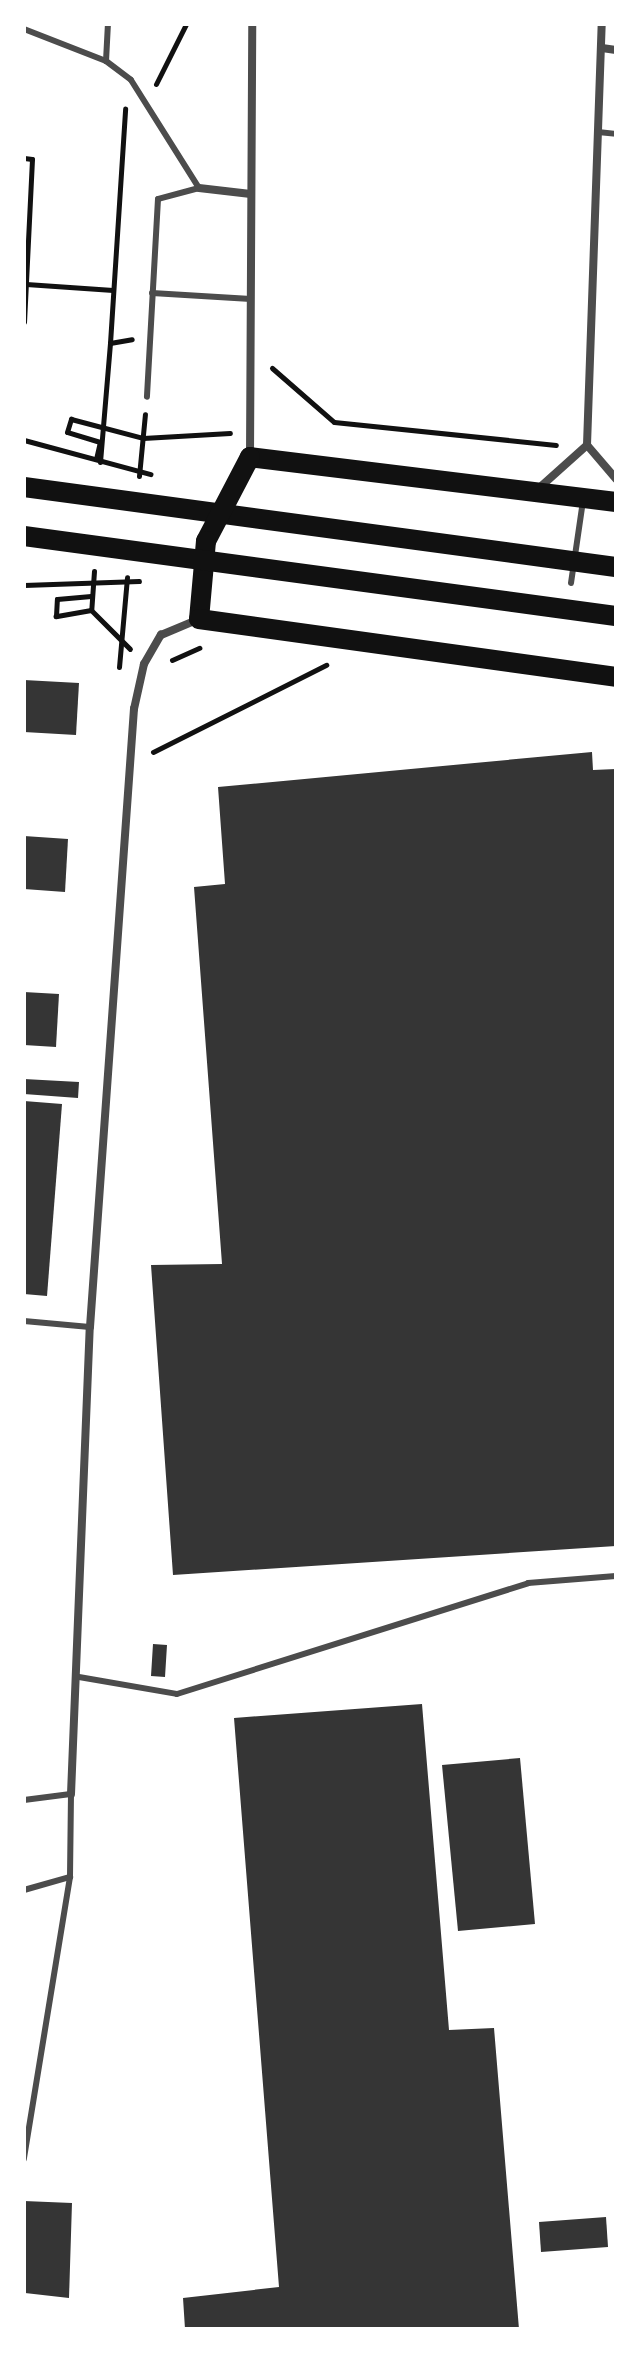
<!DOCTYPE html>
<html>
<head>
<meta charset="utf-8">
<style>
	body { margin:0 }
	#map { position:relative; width:640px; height:2353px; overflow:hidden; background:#fff; font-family:Roboto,sans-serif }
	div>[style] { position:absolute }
	.building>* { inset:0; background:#353535 }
	.path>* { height:5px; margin:-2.5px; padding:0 2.5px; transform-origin:2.5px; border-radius:2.5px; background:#111 }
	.service>* { height:6px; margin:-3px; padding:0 3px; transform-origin:3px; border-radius:3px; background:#4c4c4c }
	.minor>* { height:8px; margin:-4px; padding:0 4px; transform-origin:4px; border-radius:4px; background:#4c4c4c }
	.primary>* { height:20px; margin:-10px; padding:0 10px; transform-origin:10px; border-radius:10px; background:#111 }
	span { translate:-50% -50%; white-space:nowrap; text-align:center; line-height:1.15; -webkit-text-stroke:6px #fff; paint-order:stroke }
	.frame { position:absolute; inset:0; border:26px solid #fff; pointer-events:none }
</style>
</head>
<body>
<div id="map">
	<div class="building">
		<div style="clip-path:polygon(24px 680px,79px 683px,76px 735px,24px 732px)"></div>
		<div style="clip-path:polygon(592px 752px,593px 770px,616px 769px,616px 1546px,173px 1575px,151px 1265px,222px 1264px,194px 887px,225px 884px,218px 787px)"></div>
		<div style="clip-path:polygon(24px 836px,68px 839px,65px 892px,24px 889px)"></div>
		<div style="clip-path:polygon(24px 992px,59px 994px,56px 1047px,24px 1045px)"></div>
		<div style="clip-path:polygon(24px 1079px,79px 1082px,78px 1098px,24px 1094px)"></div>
		<div style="clip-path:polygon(24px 1101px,62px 1104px,47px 1296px,24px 1294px)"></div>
		<div style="clip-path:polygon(153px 1644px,167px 1645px,165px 1677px,151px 1676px)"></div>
		<div style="clip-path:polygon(422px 1704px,449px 2030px,494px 2028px,519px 2329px,185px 2329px,183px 2298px,279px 2287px,234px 1718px)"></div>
		<div style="clip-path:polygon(520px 1758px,535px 1924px,458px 1931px,442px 1765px)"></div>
		<div style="clip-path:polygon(24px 2201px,72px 2203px,69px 2298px,25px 2293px)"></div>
		<div style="clip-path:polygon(606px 2217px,608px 2247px,541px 2252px,539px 2222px)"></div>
	</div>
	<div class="path">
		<div style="left:156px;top:84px;width:67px;rotate:-63.4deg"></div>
		<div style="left:24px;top:158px;width:8px;rotate:7deg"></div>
		<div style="left:32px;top:159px;width:163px;rotate:92.8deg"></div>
		<div style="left:26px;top:284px;width:87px;rotate:3.9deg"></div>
		<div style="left:110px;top:343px;width:235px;rotate:-86.3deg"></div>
		<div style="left:272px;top:368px;width:82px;rotate:41.1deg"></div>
		<div style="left:334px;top:422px;width:223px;rotate:5.9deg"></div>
		<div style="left:24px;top:440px;width:131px;rotate:15.1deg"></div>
		<div style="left:96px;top:459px;width:17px;rotate:-77deg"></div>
		<div style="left:100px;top:442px;width:34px;rotate:-163deg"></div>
		<div style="left:67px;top:432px;width:14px;rotate:-73deg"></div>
		<div style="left:71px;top:419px;width:74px;rotate:14.8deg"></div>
		<div style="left:143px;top:438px;width:87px;rotate:-3.3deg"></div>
		<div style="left:100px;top:462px;width:119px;rotate:-85.2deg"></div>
		<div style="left:110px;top:343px;width:22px;rotate:-10deg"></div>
		<div style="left:139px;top:476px;width:62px;rotate:-84.5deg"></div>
		<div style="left:94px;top:571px;width:39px;rotate:94deg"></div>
		<div style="left:91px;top:610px;width:55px;rotate:45deg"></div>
		<div style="left:24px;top:585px;width:115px;rotate:-2deg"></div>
		<div style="left:91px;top:610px;width:36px;rotate:170deg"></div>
		<div style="left:56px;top:616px;width:17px;rotate:-87deg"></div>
		<div style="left:57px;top:599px;width:34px;rotate:-5deg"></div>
		<div style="left:172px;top:660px;width:30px;rotate:-24deg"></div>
		<div style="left:119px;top:667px;width:90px;rotate:-84.9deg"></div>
		<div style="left:153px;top:752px;width:194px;rotate:-26.7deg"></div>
	</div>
	<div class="service">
		<div style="left:24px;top:29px;width:88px;rotate:21.3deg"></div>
		<div style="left:106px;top:61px;width:31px;rotate:37deg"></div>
		<div style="left:131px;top:80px;width:128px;rotate:57.8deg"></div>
		<div style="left:199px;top:188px;width:42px;rotate:165deg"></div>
		<div style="left:158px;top:199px;width:198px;rotate:93.2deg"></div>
		<div style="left:106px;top:61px;width:37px;rotate:-87deg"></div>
		<div style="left:598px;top:132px;width:18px;rotate:6deg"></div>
		<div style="left:152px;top:293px;width:99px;rotate:3.5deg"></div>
		<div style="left:571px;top:583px;width:83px;rotate:-81.7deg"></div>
		<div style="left:24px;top:1321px;width:66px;rotate:5.2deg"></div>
		<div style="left:79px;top:1677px;width:99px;rotate:9.8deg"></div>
		<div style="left:177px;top:1694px;width:368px;rotate:-17.5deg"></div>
		<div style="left:528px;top:1583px;width:88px;rotate:-4.5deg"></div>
		<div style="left:24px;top:1800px;width:47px;rotate:-7.3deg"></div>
		<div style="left:71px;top:1794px;width:83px;rotate:90.7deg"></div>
		<div style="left:70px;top:1877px;width:286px;rotate:99.3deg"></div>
		<div style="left:24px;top:1890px;width:48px;rotate:-15.8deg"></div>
	</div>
	<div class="minor">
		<div style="left:602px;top:48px;width:14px;rotate:8deg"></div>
		<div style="left:199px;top:188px;width:52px;rotate:6.6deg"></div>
		<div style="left:587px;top:445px;width:45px;rotate:49.5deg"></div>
		<div style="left:250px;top:456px;width:432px;rotate:-89.7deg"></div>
		<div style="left:538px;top:489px;width:66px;rotate:-41.9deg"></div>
		<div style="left:587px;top:445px;width:421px;rotate:-88deg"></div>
		<div style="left:71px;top:1794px;width:467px;rotate:-87.7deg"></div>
		<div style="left:90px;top:1327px;width:620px;rotate:-85.93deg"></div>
		<div style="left:134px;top:709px;width:46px;rotate:-77.5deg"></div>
		<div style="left:144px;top:664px;width:34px;rotate:-60deg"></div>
		<div style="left:161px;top:635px;width:41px;rotate:-22.8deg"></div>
	</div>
	<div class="primary">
		<div style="left:24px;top:487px;width:597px;rotate:7.7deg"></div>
		<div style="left:616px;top:502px;width:369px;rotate:-173deg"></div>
		<div style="left:250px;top:457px;width:95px;rotate:117.6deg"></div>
		<div style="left:206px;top:541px;width:78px;rotate:95.1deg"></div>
		<div style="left:199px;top:619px;width:421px;rotate:7.9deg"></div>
		<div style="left:24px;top:536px;width:597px;rotate:7.7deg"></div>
	</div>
	<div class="frame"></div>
</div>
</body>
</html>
